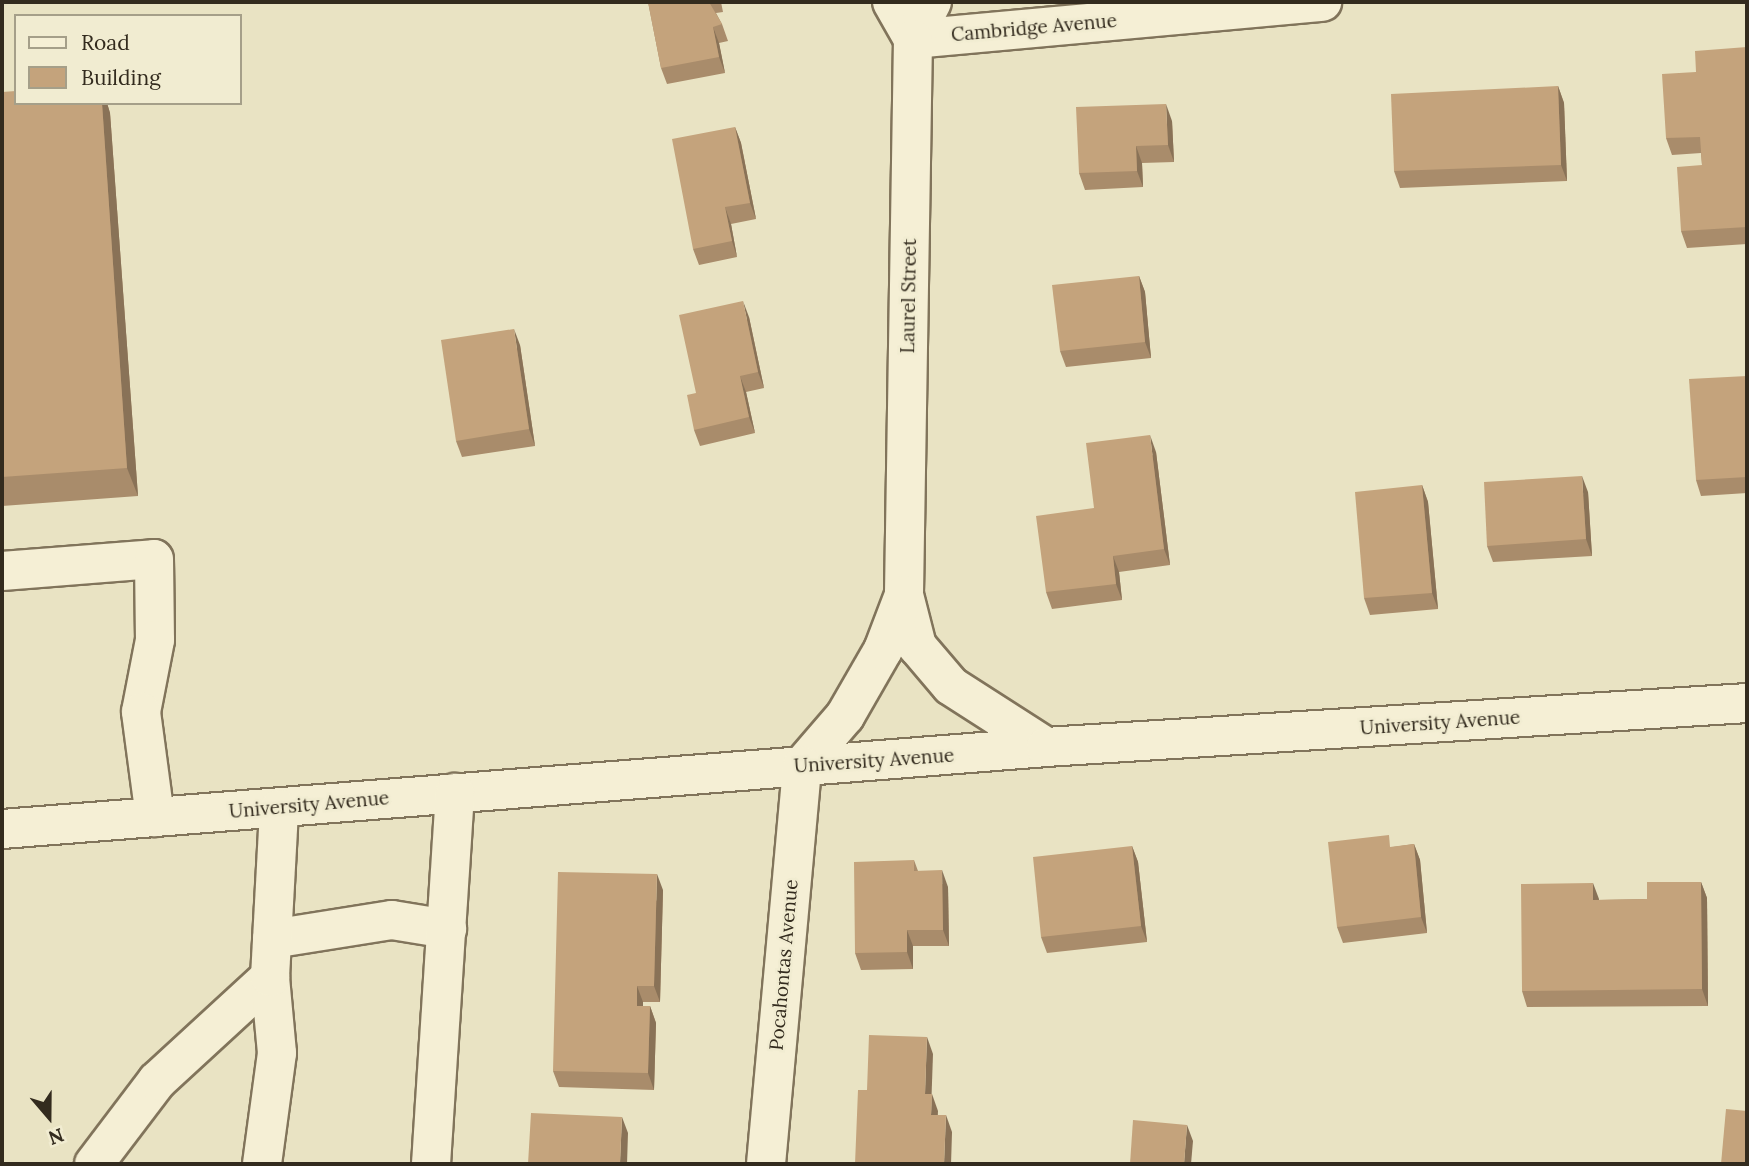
<!DOCTYPE html>
<html>
<head>
<meta charset="utf-8">
<style>
	body { margin:0 }
	#map { position:relative; width:1749px; height:1166px; overflow:hidden; background:#e9e3c3; font-family:Lora,serif }
	div>[style] { position:absolute }
	.roads { filter:drop-shadow(2px 0 #81745b) drop-shadow(-2px 0 #81745b) drop-shadow(0 2px #81745b) drop-shadow(0 -2px #81745b) }
	.minor>* { height:38px; margin:-19px; padding:0 19px; transform-origin:19px; border-radius:19px; background:#f5efd5 }
	.wall>* { inset:0; background:#a98c6b }
	.shaded-wall>* { inset:0; background:#897257 }
	.building>* { inset:0; background:#c4a37c }
	span { translate:-50% -50%; white-space:nowrap; text-align:center; line-height:1.15; -webkit-text-stroke:5px #f1ecd1; paint-order:stroke }
	.street-label { font-size:19px; color:#332b1e }
	.frame { position:absolute; inset:0; border:4px solid #332b1e; pointer-events:none }
	.legend { position:absolute; left:14px; top:14px; width:228px; height:91px; box-sizing:border-box; background:#f1ecd1; border:2px solid #a59f89; margin:0; padding:9px 12px; list-style:none; font-size:21px; color:#332b1e }
	.legend li { display:flex; align-items:center; gap:14px; height:35px }
	.legend b { width:35px; border:2px solid #a59f89 }
	.north { position:absolute; left:14px; top:1082px; width:70px; height:70px; -webkit-text-stroke:5px #f1ecd1; paint-order:stroke; rotate:160deg; font-size:19px; font-weight:700; line-height:28px; text-align:center; color:#332b1e }
	.north::after { content:''; display:block; margin:auto; width:24px; height:32px; background:#332b1e; clip-path:polygon(50% 0,100% 100%,50% 72%,0 100%) }
</style>
</head>
<body>
<div id="map">
	<div class="roads">
		<div class="minor">
			<div style="left:892px;top:2px;width:43px;rotate:60.4deg"></div>
			<div style="left:913px;top:39px;width:411px;rotate:-5.2deg"></div>
			<div style="left:932px;top:2px;width:42px;rotate:117.2deg"></div>
			<div style="left:913px;top:39px;width:556px;rotate:90.93deg"></div>
			<div style="left:904px;top:595px;width:53px;rotate:75.7deg"></div>
			<div style="left:917px;top:646px;width:52px;rotate:49.6deg"></div>
			<div style="left:951px;top:686px;width:113px;rotate:32.7deg"></div>
			<div style="left:2px;top:571px;width:152px;rotate:-4.5deg"></div>
			<div style="left:154px;top:559px;width:81px;rotate:89.3deg"></div>
			<div style="left:155px;top:640px;width:73px;rotate:101deg"></div>
			<div style="left:141px;top:712px;width:106px;rotate:82.4deg"></div>
			<div style="left:802px;top:766px;width:66px;rotate:-49.3deg"></div>
			<div style="left:845px;top:716px;width:76px;rotate:-60.1deg"></div>
			<div style="left:883px;top:650px;width:59px;rotate:-69.1deg"></div>
			<div style="left:2px;top:829px;width:1047px;rotate:-4.49deg"></div>
			<div style="left:1046px;top:747px;width:702px;rotate:-3.59deg"></div>
			<div style="left:272px;top:939px;width:121px;rotate:-9deg"></div>
			<div style="left:392px;top:920px;width:56px;rotate:9.3deg"></div>
			<div style="left:94px;top:1164px;width:104px;rotate:-52.8deg"></div>
			<div style="left:157px;top:1081px;width:154px;rotate:-42.6deg"></div>
			<div style="left:262px;top:1164px;width:112px;rotate:-82.3deg"></div>
			<div style="left:277px;top:1053px;width:76px;rotate:-95.3deg"></div>
			<div style="left:270px;top:977px;width:168px;rotate:-86.9deg"></div>
			<div style="left:431px;top:1164px;width:372px;rotate:-86.3deg"></div>
			<div style="left:766px;top:1164px;width:400px;rotate:-84.8deg"></div>
		</div>
	</div>
	<div class="wall">
		<div style="clip-path:polygon(648px 2px,721px 2px,723px 12px,716px 13px,722px 24px,728px 41px,719px 43px,725px 73px,667px 84px,661px 68px)"></div>
		<div style="clip-path:polygon(1747px 47px,1747px 244px,1687px 248px,1681px 231px,1702px 165px,1701px 153px,1672px 155px,1666px 138px,1696px 72px)"></div>
		<div style="clip-path:polygon(1558px 86px,1564px 103px,1567px 181px,1400px 188px,1394px 171px)"></div>
		<div style="clip-path:polygon(2px 92px,16px 103px,107px 103px,110px 113px,138px 496px,2px 506px)"></div>
		<div style="clip-path:polygon(1172px 121px,1174px 162px,1142px 163px,1143px 187px,1085px 190px,1079px 173px)"></div>
		<div style="clip-path:polygon(735px 127px,741px 143px,756px 219px,731px 224px,737px 257px,699px 265px,693px 249px)"></div>
		<div style="clip-path:polygon(1139px 276px,1145px 292px,1151px 358px,1066px 367px,1060px 351px)"></div>
		<div style="clip-path:polygon(749px 317px,764px 388px,746px 392px,755px 433px,700px 446px,694px 430px,696px 393px)"></div>
		<div style="clip-path:polygon(520px 345px,535px 446px,462px 457px,456px 441px)"></div>
		<div style="clip-path:polygon(1747px 376px,1747px 493px,1701px 496px,1696px 480px)"></div>
		<div style="clip-path:polygon(1156px 452px,1170px 565px,1119px 572px,1122px 600px,1052px 609px,1046px 592px,1094px 508px)"></div>
		<div style="clip-path:polygon(1422px 485px,1428px 502px,1438px 609px,1370px 615px,1364px 598px)"></div>
		<div style="clip-path:polygon(1588px 492px,1592px 556px,1493px 562px,1487px 546px)"></div>
		<div style="clip-path:polygon(1414px 844px,1420px 860px,1427px 933px,1343px 943px,1337px 927px,1393px 847px)"></div>
		<div style="clip-path:polygon(1132px 846px,1138px 862px,1147px 942px,1047px 953px,1041px 937px)"></div>
		<div style="clip-path:polygon(914px 860px,918px 871px,948px 887px,949px 946px,913px 946px,913px 969px,861px 970px,855px 953px)"></div>
		<div style="clip-path:polygon(1701px 882px,1707px 898px,1708px 1006px,1527px 1007px,1522px 991px,1599px 900px,1647px 899px)"></div>
		<div style="clip-path:polygon(663px 890px,660px 1002px,643px 1002px,643px 1006px,650px 1006px,656px 1023px,654px 1090px,559px 1087px,553px 1071px)"></div>
	</div>
	<div class="shaded-wall">
		<div style="clip-path:polygon(713px 27px,719px 43px,725px 73px,719px 57px)"></div>
		<div style="clip-path:polygon(1558px 86px,1564px 103px,1567px 181px,1561px 165px)"></div>
		<div style="clip-path:polygon(102px 103px,107px 103px,110px 113px,138px 496px,127px 468px)"></div>
		<div style="clip-path:polygon(1166px 104px,1172px 121px,1174px 162px,1168px 145px)"></div>
		<div style="clip-path:polygon(735px 127px,741px 143px,756px 219px,750px 203px)"></div>
		<div style="clip-path:polygon(1136px 146px,1142px 163px,1143px 187px,1137px 171px)"></div>
		<div style="clip-path:polygon(725px 207px,731px 224px,737px 257px,732px 241px)"></div>
		<div style="clip-path:polygon(1139px 276px,1145px 292px,1151px 358px,1145px 342px)"></div>
		<div style="clip-path:polygon(743px 301px,749px 317px,764px 388px,758px 372px)"></div>
		<div style="clip-path:polygon(514px 329px,520px 345px,535px 446px,529px 429px)"></div>
		<div style="clip-path:polygon(740px 376px,746px 392px,755px 433px,749px 417px)"></div>
		<div style="clip-path:polygon(1150px 435px,1156px 452px,1170px 565px,1164px 549px)"></div>
		<div style="clip-path:polygon(1582px 476px,1588px 492px,1592px 556px,1586px 539px)"></div>
		<div style="clip-path:polygon(1422px 485px,1428px 502px,1438px 609px,1432px 593px)"></div>
		<div style="clip-path:polygon(1113px 556px,1119px 572px,1122px 600px,1116px 584px)"></div>
		<div style="clip-path:polygon(1414px 844px,1420px 860px,1427px 933px,1421px 917px)"></div>
		<div style="clip-path:polygon(1132px 846px,1138px 862px,1147px 942px,1141px 926px)"></div>
		<div style="clip-path:polygon(942px 870px,948px 887px,949px 946px,943px 930px)"></div>
		<div style="clip-path:polygon(657px 874px,663px 890px,660px 1002px,654px 986px)"></div>
		<div style="clip-path:polygon(1701px 882px,1707px 898px,1708px 1006px,1702px 989px)"></div>
		<div style="clip-path:polygon(1593px 883px,1599px 899px,1599px 916px,1593px 900px)"></div>
		<div style="clip-path:polygon(907px 930px,913px 946px,913px 969px,907px 952px)"></div>
		<div style="clip-path:polygon(637px 986px,643px 1002px,643px 1022px,637px 1006px)"></div>
		<div style="clip-path:polygon(650px 1006px,656px 1023px,654px 1090px,648px 1073px)"></div>
		<div style="clip-path:polygon(927px 1037px,933px 1054px,931px 1111px,925px 1094px)"></div>
		<div style="clip-path:polygon(932px 1094px,938px 1111px,937px 1131px,931px 1115px)"></div>
		<div style="clip-path:polygon(946px 1115px,952px 1132px,951px 1164px,944px 1164px)"></div>
		<div style="clip-path:polygon(622px 1117px,628px 1133px,627px 1164px,620px 1163px)"></div>
		<div style="clip-path:polygon(1187px 1125px,1193px 1141px,1191px 1164px,1184px 1164px)"></div>
	</div>
	<div class="building">
		<div style="clip-path:polygon(648px 2px,709px 2px,722px 24px,713px 27px,719px 57px,661px 68px)"></div>
		<div style="clip-path:polygon(1747px 47px,1747px 227px,1681px 231px,1677px 167px,1702px 165px,1700px 137px,1666px 138px,1662px 74px,1696px 72px,1695px 51px)"></div>
		<div style="clip-path:polygon(1558px 86px,1561px 165px,1394px 171px,1391px 94px)"></div>
		<div style="clip-path:polygon(16px 91px,16px 103px,102px 103px,127px 468px,2px 477px,2px 92px)"></div>
		<div style="clip-path:polygon(1166px 104px,1168px 145px,1136px 146px,1137px 171px,1079px 173px,1076px 107px)"></div>
		<div style="clip-path:polygon(735px 127px,750px 203px,725px 207px,732px 241px,693px 249px,672px 139px)"></div>
		<div style="clip-path:polygon(1139px 276px,1145px 342px,1060px 351px,1052px 285px)"></div>
		<div style="clip-path:polygon(743px 301px,758px 372px,740px 376px,749px 417px,694px 430px,687px 395px,696px 393px,679px 315px)"></div>
		<div style="clip-path:polygon(514px 329px,529px 429px,456px 441px,441px 340px)"></div>
		<div style="clip-path:polygon(1747px 376px,1747px 477px,1696px 480px,1689px 379px)"></div>
		<div style="clip-path:polygon(1150px 435px,1164px 549px,1113px 556px,1116px 584px,1046px 592px,1036px 516px,1094px 508px,1086px 443px)"></div>
		<div style="clip-path:polygon(1582px 476px,1586px 539px,1487px 546px,1484px 482px)"></div>
		<div style="clip-path:polygon(1422px 485px,1432px 593px,1364px 598px,1355px 492px)"></div>
		<div style="clip-path:polygon(1389px 835px,1390px 847px,1414px 844px,1421px 917px,1337px 927px,1328px 842px)"></div>
		<div style="clip-path:polygon(1132px 846px,1141px 926px,1041px 937px,1033px 857px)"></div>
		<div style="clip-path:polygon(914px 860px,914px 871px,942px 870px,943px 930px,907px 930px,907px 952px,855px 953px,854px 862px)"></div>
		<div style="clip-path:polygon(558px 872px,657px 874px,654px 986px,637px 986px,637px 1006px,650px 1006px,648px 1073px,553px 1071px)"></div>
		<div style="clip-path:polygon(1647px 882px,1701px 882px,1702px 989px,1522px 991px,1521px 884px,1593px 883px,1593px 900px,1647px 899px)"></div>
		<div style="clip-path:polygon(869px 1035px,927px 1037px,925px 1094px,932px 1094px,931px 1115px,946px 1115px,944px 1164px,855px 1164px,858px 1090px,867px 1090px)"></div>
		<div style="clip-path:polygon(1726px 1109px,1747px 1111px,1747px 1164px,1721px 1164px)"></div>
		<div style="clip-path:polygon(531px 1113px,622px 1117px,620px 1163px,640px 1164px,528px 1164px)"></div>
		<div style="clip-path:polygon(1133px 1120px,1187px 1125px,1184px 1164px,1130px 1164px)"></div>
	</div>
	<div class="street-label">
		<span style="left:1034px;top:28px;rotate:-5deg">Cambridge Avenue</span>
		<span style="left:909px;top:296px;rotate:-89deg">Laurel Street</span>
		<span style="left:1440px;top:723px;rotate:-4deg">University Avenue</span>
		<span style="left:874px;top:761px;rotate:-4deg">University Avenue</span>
		<span style="left:309px;top:805px;rotate:-5deg">University Avenue</span>
		<span style="left:784px;top:965px;rotate:-85deg">Pocahontas Avenue</span>
	</div>
	<div class="frame"></div>
	<ul class="legend">
	<li><b style="height:9px;background:#f5efd5"></b>Road</li>
	<li><b style="height:19px;background:#c4a37c"></b>Building</li>
	</ul>
	<div class="north">N</div>
</div>
</body>
</html>
